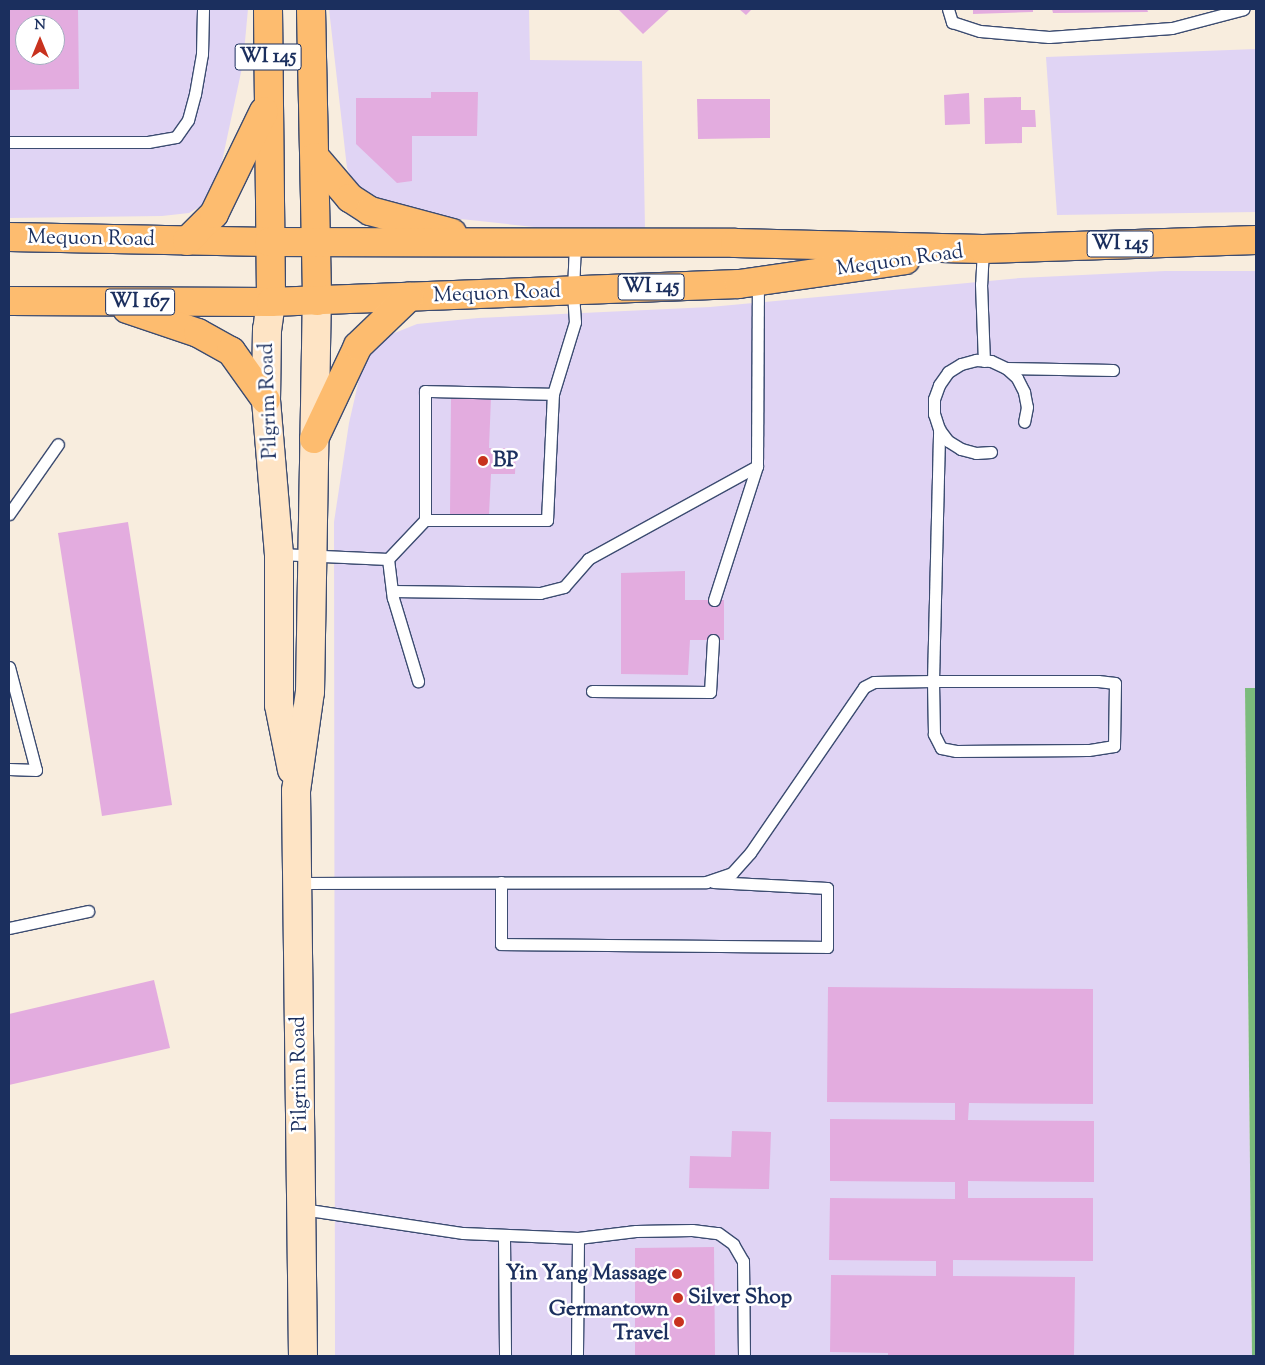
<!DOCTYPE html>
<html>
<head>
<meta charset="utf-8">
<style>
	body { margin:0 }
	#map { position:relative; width:1265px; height:1365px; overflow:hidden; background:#f8edde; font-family:"Sorts Mill Goudy",serif }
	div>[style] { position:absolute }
	.built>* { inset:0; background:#e0d4f4 }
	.forest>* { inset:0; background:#7bbb7c }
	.building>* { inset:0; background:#e3acdf }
	.roads { filter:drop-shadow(1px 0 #3c4c71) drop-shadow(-1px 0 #3c4c71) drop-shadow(0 1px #3c4c71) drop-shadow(0 -1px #3c4c71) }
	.lane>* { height:11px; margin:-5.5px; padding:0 5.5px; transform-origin:5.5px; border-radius:5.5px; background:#fff }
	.secondary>* { height:28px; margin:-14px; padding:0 14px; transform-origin:14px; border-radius:14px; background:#fee4c5 }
	.primary>* { height:28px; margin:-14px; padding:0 14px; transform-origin:14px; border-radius:14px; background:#fdbc6f }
	.dots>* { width:14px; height:14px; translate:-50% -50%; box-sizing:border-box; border:2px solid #fff; border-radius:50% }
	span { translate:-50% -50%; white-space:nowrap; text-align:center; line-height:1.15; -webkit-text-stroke:5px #fff; paint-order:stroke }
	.shield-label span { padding:1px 4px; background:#fff; border:1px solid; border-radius:4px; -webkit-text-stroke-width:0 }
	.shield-label { font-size:20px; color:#1b2f5e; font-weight:700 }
	.street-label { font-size:21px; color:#1b2f5e }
	.poi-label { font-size:21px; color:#1b2f5e; font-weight:700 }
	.left { translate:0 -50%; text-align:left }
	.right { translate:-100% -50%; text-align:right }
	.frame { position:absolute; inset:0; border:10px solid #1b2f5e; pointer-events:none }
	.north { position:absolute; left:15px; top:15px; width:50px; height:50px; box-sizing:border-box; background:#fff; border:1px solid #a4acbf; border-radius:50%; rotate:0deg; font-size:14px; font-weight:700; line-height:20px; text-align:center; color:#1b2f5e }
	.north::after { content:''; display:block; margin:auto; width:18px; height:22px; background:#c8321e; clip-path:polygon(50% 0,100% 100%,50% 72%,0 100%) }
</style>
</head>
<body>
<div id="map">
	<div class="built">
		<div style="clip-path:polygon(evenodd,9px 9px,248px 9px,243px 63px,217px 185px,208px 202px,189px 213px,162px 216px,9px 218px,9px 9px,25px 25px,55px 25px,55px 55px,25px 55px,25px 25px)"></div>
		<div style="clip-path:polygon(329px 9px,529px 9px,530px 60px,642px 61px,645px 229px,553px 229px,451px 218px,376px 200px,355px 186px,347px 168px)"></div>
		<div style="clip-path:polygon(1256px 49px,1256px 212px,1057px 215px,1046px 57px)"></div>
		<div style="clip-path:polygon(1165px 271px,1256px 271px,1256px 688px,1245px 688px,1252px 1356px,335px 1356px,334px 522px,349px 423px,360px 375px,368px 355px,382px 338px,417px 324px,478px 318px,710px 307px,1020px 278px)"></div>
	</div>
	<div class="forest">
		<div style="clip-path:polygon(1245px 688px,1256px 688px,1256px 1356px,1252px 1356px)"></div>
	</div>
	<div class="building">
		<div style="clip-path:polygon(evenodd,9px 9px,78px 9px,79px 89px,9px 90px,9px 9px,25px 25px,55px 25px,55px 55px,25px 55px,25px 25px)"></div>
		<div style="clip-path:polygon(618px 9px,670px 9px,643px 34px)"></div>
		<div style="clip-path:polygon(739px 9px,752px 9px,746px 15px)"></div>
		<div style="clip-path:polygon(973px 9px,1033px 9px,1033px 12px,973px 14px)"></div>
		<div style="clip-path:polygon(1052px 9px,1147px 9px,1148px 12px,1053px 13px)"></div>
		<div style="clip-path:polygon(431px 92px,478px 92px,477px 136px,412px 136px,412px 181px,397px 183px,356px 144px,356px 98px,431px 98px)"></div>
		<div style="clip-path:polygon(969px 93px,970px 124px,945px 125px,944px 95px)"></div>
		<div style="clip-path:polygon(1021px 97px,1021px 110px,1035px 110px,1036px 127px,1022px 127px,1022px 143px,985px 144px,984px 98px)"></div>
		<div style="clip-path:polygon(697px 99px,770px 99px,770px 138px,698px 139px)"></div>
		<div style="clip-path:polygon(451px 397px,491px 397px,489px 448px,516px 448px,515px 474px,491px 474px,489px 515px,450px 515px)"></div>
		<div style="clip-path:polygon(128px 522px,172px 805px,102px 816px,58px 533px)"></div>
		<div style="clip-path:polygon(685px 571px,685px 600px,724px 600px,724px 640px,690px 640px,688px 675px,621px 674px,621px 573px)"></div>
		<div style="clip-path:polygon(154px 980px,170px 1048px,9px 1085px,9px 1014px)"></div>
		<div style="clip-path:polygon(828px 987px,1093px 989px,1093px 1104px,969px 1103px,968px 1120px,1094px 1121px,1094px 1182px,968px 1181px,968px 1198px,1093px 1198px,1093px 1261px,953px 1260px,953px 1276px,1075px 1277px,1074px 1356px,888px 1356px,888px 1353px,830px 1352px,831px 1275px,936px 1276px,936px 1261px,829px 1260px,830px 1198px,955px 1199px,955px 1182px,830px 1181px,830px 1119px,955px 1120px,955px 1103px,827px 1102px)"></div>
		<div style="clip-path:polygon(732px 1131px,771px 1132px,769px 1189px,689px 1188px,690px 1156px,731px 1157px)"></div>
		<div style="clip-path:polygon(714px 1247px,715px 1356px,635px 1356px,635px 1248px)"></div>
	</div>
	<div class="roads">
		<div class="lane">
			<div style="left:948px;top:9px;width:14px;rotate:73deg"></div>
			<div style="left:952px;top:22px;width:29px;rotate:18deg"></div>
			<div style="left:980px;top:31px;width:69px;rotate:5deg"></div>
			<div style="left:1049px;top:37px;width:123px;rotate:-4.2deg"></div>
			<div style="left:1172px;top:28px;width:74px;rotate:-14.8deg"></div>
			<div style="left:9px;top:142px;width:139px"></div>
			<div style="left:148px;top:142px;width:28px;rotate:-10deg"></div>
			<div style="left:176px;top:137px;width:21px;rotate:-55deg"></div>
			<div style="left:188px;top:120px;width:27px;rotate:-75deg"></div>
			<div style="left:195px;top:94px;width:41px;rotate:-80.1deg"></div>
			<div style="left:202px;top:54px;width:45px;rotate:-88.7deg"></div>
			<div style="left:983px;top:249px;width:35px;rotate:93deg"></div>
			<div style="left:981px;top:284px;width:77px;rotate:87.8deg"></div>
			<div style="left:1006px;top:368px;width:107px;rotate:1.1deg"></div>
			<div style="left:991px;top:452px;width:15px;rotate:176deg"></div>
			<div style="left:976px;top:453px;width:16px;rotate:-165deg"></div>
			<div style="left:961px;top:449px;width:15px;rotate:-148deg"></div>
			<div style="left:948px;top:441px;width:15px;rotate:-127deg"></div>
			<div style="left:939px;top:429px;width:16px;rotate:-108deg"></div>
			<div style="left:934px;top:414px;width:15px;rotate:-90deg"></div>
			<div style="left:934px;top:399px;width:15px;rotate:-70deg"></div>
			<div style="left:939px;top:385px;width:16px;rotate:-55deg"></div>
			<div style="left:948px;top:372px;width:15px;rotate:-32deg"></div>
			<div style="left:961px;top:364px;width:16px;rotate:-15deg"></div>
			<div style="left:976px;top:360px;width:15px;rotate:4deg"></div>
			<div style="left:991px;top:361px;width:17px;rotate:25deg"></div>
			<div style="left:1006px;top:368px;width:15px;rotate:42deg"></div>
			<div style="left:1017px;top:378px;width:16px;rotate:63deg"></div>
			<div style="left:1024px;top:392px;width:15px;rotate:79deg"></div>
			<div style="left:1027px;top:407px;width:15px;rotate:101deg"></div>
			<div style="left:9px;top:514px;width:85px;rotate:-55deg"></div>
			<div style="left:425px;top:520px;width:122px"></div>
			<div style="left:547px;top:520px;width:126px;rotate:-87.3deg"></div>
			<div style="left:553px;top:394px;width:75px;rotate:-73deg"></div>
			<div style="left:575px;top:322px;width:31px;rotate:-94deg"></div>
			<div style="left:573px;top:291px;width:48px;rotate:-87.6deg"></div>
			<div style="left:279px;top:554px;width:109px;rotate:2.6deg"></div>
			<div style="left:388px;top:559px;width:54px;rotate:-46.5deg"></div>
			<div style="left:425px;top:520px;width:129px;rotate:-90deg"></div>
			<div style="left:425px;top:391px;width:128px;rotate:1.3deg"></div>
			<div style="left:388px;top:559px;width:39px;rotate:83deg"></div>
			<div style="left:393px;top:598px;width:87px;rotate:73.2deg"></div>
			<div style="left:392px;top:591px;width:148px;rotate:0.8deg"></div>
			<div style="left:540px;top:593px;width:25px;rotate:-14deg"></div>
			<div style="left:564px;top:587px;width:37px;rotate:-49deg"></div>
			<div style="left:588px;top:559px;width:193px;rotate:-28.8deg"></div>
			<div style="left:714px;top:600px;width:141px;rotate:-72.2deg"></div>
			<div style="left:757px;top:466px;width:185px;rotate:-89.7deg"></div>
			<div style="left:9px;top:667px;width:106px;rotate:75.3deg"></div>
			<div style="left:36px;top:770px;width:27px;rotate:-178deg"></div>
			<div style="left:592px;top:691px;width:118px;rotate:0.5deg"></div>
			<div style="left:710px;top:692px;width:52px;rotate:-86.7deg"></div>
			<div style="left:501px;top:882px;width:62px;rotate:90deg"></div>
			<div style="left:501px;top:944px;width:326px;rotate:0.5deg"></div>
			<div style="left:827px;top:947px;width:59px;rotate:-90deg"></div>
			<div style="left:827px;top:888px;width:114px;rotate:-177deg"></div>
			<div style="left:298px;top:883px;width:408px;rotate:-0.1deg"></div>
			<div style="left:706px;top:882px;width:28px;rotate:-19deg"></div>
			<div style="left:732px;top:873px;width:27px;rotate:-48deg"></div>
			<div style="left:750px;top:853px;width:201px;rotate:-55.5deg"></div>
			<div style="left:864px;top:687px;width:11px;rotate:-27deg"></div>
			<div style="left:874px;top:682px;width:59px;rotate:-1deg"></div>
			<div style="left:933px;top:681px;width:165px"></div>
			<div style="left:1098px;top:681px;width:17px;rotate:7deg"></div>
			<div style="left:1115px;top:683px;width:63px;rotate:90.9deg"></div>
			<div style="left:1114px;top:746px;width:26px;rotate:171deg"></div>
			<div style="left:1088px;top:750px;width:132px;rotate:179.6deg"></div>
			<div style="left:956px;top:751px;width:15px;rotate:-169deg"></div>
			<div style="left:941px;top:748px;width:16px;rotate:-117deg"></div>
			<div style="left:934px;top:734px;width:53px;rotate:-91.1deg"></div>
			<div style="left:933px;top:681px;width:252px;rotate:-88.6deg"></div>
			<div style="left:9px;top:928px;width:81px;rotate:-12.1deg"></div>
			<div style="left:302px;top:1209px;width:163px;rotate:8.5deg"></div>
			<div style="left:463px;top:1233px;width:115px;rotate:2.5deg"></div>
			<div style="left:578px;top:1238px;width:118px;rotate:90.5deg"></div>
			<div style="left:504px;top:1237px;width:119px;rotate:89.5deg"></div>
			<div style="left:578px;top:1238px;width:58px;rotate:-6.9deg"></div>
			<div style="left:636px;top:1231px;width:56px;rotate:-1deg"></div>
			<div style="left:692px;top:1230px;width:26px;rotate:7deg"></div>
			<div style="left:718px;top:1233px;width:19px;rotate:36deg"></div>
			<div style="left:733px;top:1244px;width:20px;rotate:60deg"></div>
			<div style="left:743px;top:1261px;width:95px;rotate:89.4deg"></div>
		</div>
		<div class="secondary">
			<div style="left:271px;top:302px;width:27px;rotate:98deg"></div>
			<div style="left:267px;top:329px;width:71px;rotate:90.8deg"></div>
			<div style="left:266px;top:400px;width:155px;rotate:85.2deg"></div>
			<div style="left:279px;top:554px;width:151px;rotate:90deg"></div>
			<div style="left:279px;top:705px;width:66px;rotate:78.7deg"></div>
			<div style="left:303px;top:1356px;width:565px;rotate:-90.71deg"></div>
			<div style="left:296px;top:791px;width:100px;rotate:-82deg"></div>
			<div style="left:310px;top:692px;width:391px;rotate:-89deg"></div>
		</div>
		<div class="primary">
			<div style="left:268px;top:9px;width:293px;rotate:89.4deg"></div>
			<div style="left:311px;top:9px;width:292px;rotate:88.8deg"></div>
			<div style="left:315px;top:157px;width:54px;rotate:49.5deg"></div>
			<div style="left:350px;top:198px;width:24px;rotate:33deg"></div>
			<div style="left:370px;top:211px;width:85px;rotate:15deg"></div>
			<div style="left:9px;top:237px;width:260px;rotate:1.1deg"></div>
			<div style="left:269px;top:242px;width:466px;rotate:0.1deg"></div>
			<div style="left:735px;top:243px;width:248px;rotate:1.4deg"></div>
			<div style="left:983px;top:249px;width:273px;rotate:-1.9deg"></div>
			<div style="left:187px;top:241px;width:38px;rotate:-45deg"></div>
			<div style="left:214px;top:214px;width:114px;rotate:-64.1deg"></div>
			<div style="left:9px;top:301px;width:262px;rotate:0.2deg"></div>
			<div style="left:271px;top:302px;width:468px;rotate:-2.2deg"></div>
			<div style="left:739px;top:284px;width:168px;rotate:-8.2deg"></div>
			<div style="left:127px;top:309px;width:75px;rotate:18.7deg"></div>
			<div style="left:198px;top:333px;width:38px;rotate:29deg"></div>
			<div style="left:231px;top:351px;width:60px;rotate:54.5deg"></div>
			<div style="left:314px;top:439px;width:103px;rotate:-64.7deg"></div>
			<div style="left:358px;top:346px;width:71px;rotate:-43.9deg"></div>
		</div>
	</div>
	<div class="dots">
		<div style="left:483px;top:461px;background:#c8321e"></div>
		<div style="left:677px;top:1274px;background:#c8321e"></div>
		<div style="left:678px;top:1298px;background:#c8321e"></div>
		<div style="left:679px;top:1322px;background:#c8321e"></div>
	</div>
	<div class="shield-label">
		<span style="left:268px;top:57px">WI 145</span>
		<span style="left:1120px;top:244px">WI 145</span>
		<span style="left:651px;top:287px">WI 145</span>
		<span style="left:140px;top:302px">WI 167</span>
	</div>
	<div class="street-label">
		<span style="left:91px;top:239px;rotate:1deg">Mequon Road</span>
		<span style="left:900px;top:261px;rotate:-8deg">Mequon Road</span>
		<span style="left:497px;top:294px;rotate:-2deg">Mequon Road</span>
		<span style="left:269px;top:401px;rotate:-92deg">Pilgrim Road</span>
		<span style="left:300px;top:1074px;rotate:-91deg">Pilgrim Road</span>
	</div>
	<div class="poi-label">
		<span class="left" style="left:493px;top:461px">BP</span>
		<span class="right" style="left:667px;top:1274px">Yin Yang Massage</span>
		<span class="left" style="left:688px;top:1298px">Silver Shop</span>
		<span class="right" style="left:669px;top:1322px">Germantown<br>Travel</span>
	</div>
	<div class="frame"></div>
	<div class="north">N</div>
</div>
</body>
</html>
